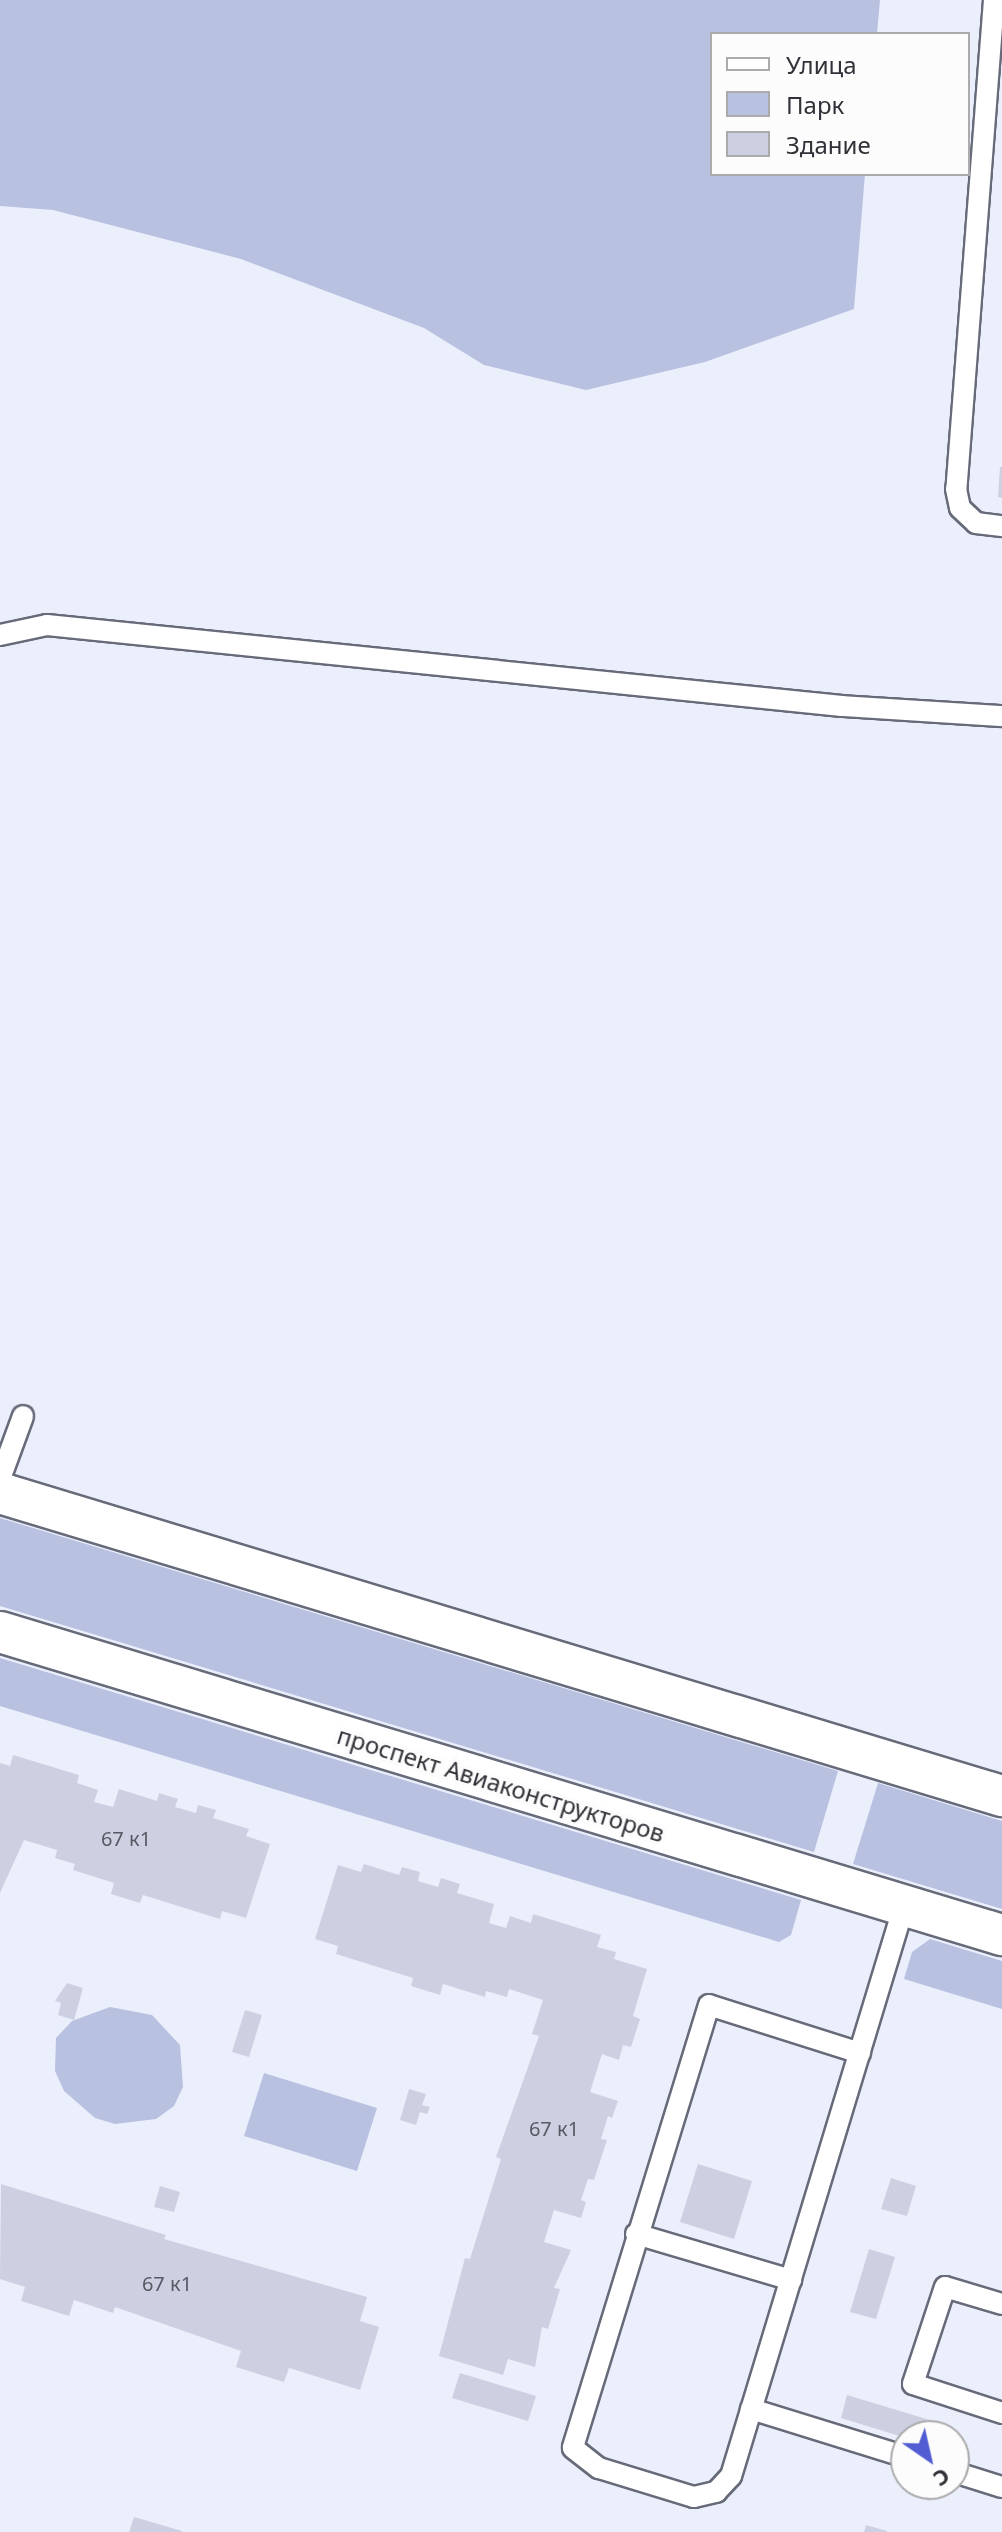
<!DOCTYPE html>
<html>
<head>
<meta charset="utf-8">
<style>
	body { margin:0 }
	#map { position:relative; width:1002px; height:2532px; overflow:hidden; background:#ebeffc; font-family:"Noto Sans",sans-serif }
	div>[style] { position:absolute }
	.green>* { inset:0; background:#b9c1e1 }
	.building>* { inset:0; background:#ccd0e1 }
	.roads { filter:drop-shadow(2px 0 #676a79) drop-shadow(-2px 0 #676a79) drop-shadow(0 2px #676a79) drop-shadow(0 -2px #676a79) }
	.lane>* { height:20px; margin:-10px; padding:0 10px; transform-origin:10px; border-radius:10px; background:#fff }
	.street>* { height:40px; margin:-20px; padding:0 20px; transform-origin:20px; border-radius:20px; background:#fff }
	span { translate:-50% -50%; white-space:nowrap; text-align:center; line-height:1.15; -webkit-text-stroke:8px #fcfcfc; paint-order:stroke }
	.number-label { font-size:20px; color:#585a63 }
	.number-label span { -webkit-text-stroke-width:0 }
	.street-label { font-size:24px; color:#313239 }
	.legend { position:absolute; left:710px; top:32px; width:260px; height:144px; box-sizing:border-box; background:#fcfcfc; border:2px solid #ababae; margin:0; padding:10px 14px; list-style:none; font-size:24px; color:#313239 }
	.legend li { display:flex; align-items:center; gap:16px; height:40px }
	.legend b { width:40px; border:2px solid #ababae }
	.north { position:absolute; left:890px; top:2420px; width:80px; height:80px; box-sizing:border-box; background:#fcfcfc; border:2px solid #ababae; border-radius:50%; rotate:146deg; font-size:22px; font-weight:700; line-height:32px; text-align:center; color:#313239 }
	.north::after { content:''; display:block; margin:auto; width:28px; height:36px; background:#525dd3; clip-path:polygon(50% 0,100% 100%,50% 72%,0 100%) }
</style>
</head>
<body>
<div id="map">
	<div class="green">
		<div style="clip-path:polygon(0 0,880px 0,877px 34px,712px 34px,712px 174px,865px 174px,854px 309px,705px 362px,586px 390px,484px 365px,424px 328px,241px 259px,53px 210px,0 206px)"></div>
		<div style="clip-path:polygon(0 1518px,838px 1771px,814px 1852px,0 1606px)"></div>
		<div style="clip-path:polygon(0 1658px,801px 1900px,791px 1935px,779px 1942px,0 1706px)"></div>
		<div style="clip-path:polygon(878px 1783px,1002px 1821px,1002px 1909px,853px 1864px)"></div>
		<div style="clip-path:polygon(930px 1939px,1002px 1961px,1002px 2009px,904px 1979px,912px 1952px)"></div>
		<div style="clip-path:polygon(110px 2007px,152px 2015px,180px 2045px,183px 2087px,174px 2106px,156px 2119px,115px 2124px,95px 2118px,64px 2091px,55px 2071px,56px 2038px,72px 2021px)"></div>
		<div style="clip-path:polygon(264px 2073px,377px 2108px,357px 2171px,244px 2136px)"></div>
	</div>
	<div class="building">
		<div style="clip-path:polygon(1000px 467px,1002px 467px,1002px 498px,998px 497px)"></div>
		<div style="clip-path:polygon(13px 1755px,79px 1775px,77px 1783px,98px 1790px,94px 1802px,113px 1807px,119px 1789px,157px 1801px,159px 1793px,178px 1799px,175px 1807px,196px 1813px,198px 1805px,216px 1810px,213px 1818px,249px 1829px,246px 1836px,270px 1844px,246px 1918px,222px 1911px,220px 1919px,143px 1895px,140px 1903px,111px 1894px,114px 1883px,73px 1870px,75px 1864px,55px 1858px,57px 1850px,24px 1840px,0 1893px,0 1763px,10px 1766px)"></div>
		<div style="clip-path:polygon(364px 1864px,399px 1875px,402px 1867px,420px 1872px,418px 1881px,438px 1887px,441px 1878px,460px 1884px,457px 1893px,494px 1904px,489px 1923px,506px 1928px,510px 1916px,531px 1923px,533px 1914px,601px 1935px,597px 1947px,616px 1952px,614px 1959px,647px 1969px,633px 2016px,640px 2019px,631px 2047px,623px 2045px,619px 2060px,602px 2054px,590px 2092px,618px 2101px,612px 2118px,608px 2116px,601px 2139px,607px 2140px,594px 2180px,588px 2179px,581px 2200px,586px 2202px,581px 2218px,554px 2210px,544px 2242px,571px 2250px,554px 2288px,560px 2289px,548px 2329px,542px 2327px,535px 2367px,508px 2359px,503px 2375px,439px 2356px,465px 2258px,470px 2259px,501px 2159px,496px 2157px,539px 2036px,532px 2034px,543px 2000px,509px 1989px,507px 1997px,486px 1991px,485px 1997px,443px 1984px,440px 1995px,411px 1986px,413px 1978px,336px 1954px,338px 1946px,315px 1939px,338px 1865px,361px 1872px)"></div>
		<div style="clip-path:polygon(67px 1983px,83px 1988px,74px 2020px,58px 2015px,61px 2003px,55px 2001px)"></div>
		<div style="clip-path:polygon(245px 2010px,262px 2015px,249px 2057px,232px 2052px)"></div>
		<div style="clip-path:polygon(409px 2089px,426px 2094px,422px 2105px,430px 2107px,427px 2114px,420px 2112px,416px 2125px,400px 2120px)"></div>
		<div style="clip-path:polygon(698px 2164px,752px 2181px,734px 2239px,680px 2222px)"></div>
		<div style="clip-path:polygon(891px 2178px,916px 2186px,907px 2216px,881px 2209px)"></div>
		<div style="clip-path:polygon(1px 2184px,166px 2235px,164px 2239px,367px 2297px,360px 2321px,379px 2327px,360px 2390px,289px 2368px,284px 2382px,236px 2367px,241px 2351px,115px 2307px,113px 2313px,74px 2300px,69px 2316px,21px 2301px,25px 2287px,0 2279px)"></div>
		<div style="clip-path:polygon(160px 2186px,180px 2192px,174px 2212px,154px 2207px)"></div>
		<div style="clip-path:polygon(869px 2249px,895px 2257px,876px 2319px,850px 2312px)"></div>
		<div style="clip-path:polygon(460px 2373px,536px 2396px,528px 2421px,452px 2398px)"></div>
		<div style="clip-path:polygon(847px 2395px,953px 2427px,950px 2436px,906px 2438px,841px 2418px)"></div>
		<div style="clip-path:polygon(134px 2517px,182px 2531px,182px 2532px,129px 2532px)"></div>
		<div style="clip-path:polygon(866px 2525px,887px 2531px,887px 2532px,864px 2532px)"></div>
	</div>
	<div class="roads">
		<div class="lane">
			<div style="left:994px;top:0;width:490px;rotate:94.4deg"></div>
			<div style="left:956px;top:489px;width:19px;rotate:78deg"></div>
			<div style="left:960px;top:508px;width:22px;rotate:43deg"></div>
			<div style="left:976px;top:523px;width:26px;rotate:7deg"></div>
			<div style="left:0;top:635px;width:48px;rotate:-12deg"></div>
			<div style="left:47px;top:625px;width:799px;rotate:5.82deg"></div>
			<div style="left:842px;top:706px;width:160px;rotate:3.6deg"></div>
			<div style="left:0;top:1479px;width:67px;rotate:-69.9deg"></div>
			<div style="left:860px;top:2053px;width:158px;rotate:-162.4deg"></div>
			<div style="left:709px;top:2005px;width:463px;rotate:107.1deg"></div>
			<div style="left:573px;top:2448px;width:33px;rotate:38deg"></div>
			<div style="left:599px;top:2468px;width:99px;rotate:17deg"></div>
			<div style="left:694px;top:2497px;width:23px;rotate:-13deg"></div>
			<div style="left:716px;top:2492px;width:22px;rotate:-47deg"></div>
			<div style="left:731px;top:2476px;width:596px;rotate:-73.12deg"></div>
			<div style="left:636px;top:2234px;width:162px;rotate:16.5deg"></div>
			<div style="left:1002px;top:2304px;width:59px;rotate:-163.4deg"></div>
			<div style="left:945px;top:2287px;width:102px;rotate:108.3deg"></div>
			<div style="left:913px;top:2384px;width:94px;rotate:18deg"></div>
			<div style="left:751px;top:2409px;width:162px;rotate:17.2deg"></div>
			<div style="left:954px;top:2472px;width:50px;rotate:17.4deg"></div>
		</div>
		<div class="street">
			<div style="left:0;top:1493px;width:1047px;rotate:16.83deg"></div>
			<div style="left:0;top:1632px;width:1047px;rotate:16.83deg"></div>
		</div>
	</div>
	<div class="number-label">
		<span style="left:126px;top:1838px">67 к1</span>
		<span style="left:554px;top:2128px">67 к1</span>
		<span style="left:167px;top:2283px">67 к1</span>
	</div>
	<div class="street-label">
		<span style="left:501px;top:1784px;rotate:17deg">проспект Авиаконструкторов</span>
	</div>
	<ul class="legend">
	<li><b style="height:10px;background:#fff"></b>Улица</li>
	<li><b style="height:22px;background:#b9c1e1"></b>Парк</li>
	<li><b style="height:22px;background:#ccd0e1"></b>Здание</li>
	</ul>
	<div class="north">С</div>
</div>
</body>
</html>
